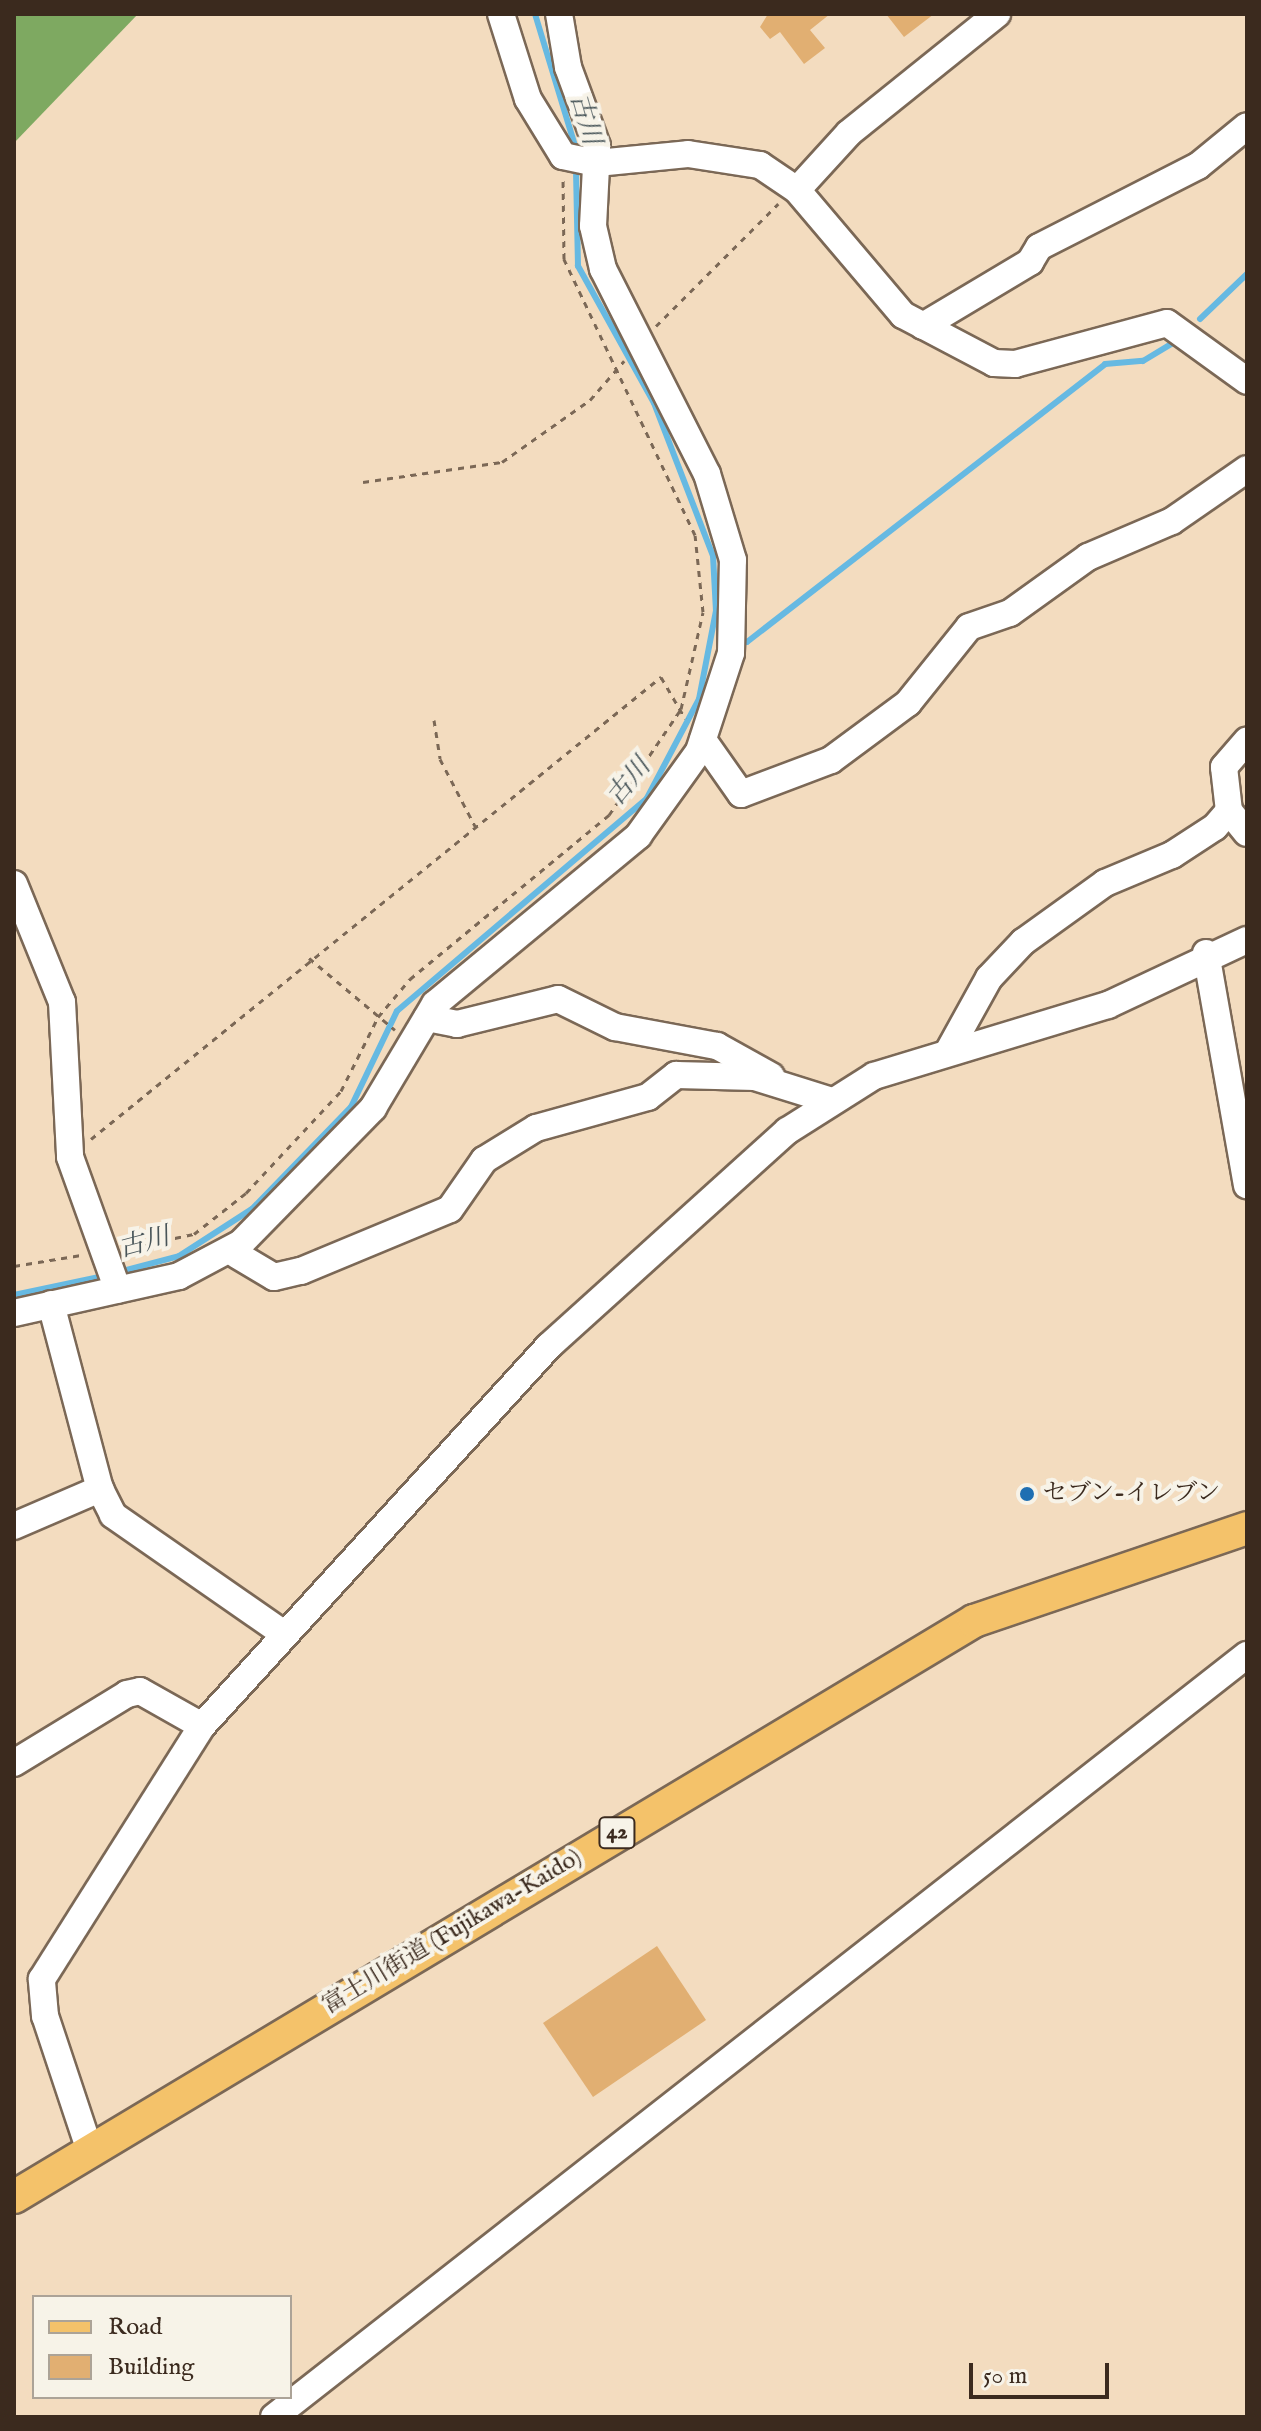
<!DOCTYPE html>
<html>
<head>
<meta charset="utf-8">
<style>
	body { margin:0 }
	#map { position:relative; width:1261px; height:2431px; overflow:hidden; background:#f3dcbf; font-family:"IM FELL English","Noto Serif JP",serif }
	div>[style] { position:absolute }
	.forest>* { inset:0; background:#7ea961 }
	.stream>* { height:6px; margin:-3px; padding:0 3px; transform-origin:3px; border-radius:3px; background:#66b9e2 }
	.building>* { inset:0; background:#e1af72 }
	.path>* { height:3px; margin-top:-1.5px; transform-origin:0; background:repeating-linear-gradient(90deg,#7b6856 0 6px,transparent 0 12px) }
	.roads { filter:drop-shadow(2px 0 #7b6856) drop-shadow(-2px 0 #7b6856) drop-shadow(0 2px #7b6856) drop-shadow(0 -2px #7b6856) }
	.minor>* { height:26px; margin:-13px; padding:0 13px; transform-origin:13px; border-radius:13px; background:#fff }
	.major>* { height:32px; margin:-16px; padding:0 16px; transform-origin:16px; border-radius:16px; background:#f4c26a }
	.dots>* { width:22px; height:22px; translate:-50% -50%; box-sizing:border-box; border:4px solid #f7f3e8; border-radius:50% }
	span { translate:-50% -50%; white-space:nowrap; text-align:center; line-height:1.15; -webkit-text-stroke:8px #f7f3e8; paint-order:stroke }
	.shield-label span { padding:2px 6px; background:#f7f3e8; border:2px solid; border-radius:6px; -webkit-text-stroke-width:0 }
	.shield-label { font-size:22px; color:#3b2a1e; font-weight:700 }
	.poi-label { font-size:24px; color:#3b2a1e }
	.left { translate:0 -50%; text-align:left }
	.street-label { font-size:24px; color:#3b2a1e }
	.water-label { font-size:26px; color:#485559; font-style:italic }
	.frame { position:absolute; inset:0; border:16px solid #3b2a1e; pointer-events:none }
	.legend { position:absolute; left:32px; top:2295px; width:260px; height:104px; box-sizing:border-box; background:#f7f3e8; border:2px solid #aca397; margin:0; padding:10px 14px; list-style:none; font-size:24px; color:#3b2a1e }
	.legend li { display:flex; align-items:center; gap:16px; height:40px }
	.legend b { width:40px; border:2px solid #aca397 }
	.scale { position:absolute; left:969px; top:2363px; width:140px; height:36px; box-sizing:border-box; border:4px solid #3b2a1e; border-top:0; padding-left:10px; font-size:24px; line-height:28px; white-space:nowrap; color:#3b2a1e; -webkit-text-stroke:6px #f7f3e8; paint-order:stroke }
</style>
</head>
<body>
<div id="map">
	<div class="forest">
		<div style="clip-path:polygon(14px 14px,138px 14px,14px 143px)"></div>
	</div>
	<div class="stream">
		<div style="left:535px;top:14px;width:144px;rotate:73.1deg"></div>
		<div style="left:1200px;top:319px;width:65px;rotate:-43.8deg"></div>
		<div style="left:739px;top:640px;width:8px;rotate:14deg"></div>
		<div style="left:747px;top:642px;width:453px;rotate:-37.8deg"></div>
		<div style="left:1105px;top:364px;width:38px;rotate:-5deg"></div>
		<div style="left:1143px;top:361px;width:37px;rotate:-31deg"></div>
		<div style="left:119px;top:1272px;width:62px;rotate:-14.9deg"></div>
		<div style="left:179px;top:1256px;width:87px;rotate:-32.8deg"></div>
		<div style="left:252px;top:1209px;width:142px;rotate:-45.9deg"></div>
		<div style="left:351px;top:1107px;width:106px;rotate:-64.4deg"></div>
		<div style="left:397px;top:1011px;width:328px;rotate:-40.4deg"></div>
		<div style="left:647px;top:798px;width:112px;rotate:-62.3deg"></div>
		<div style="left:699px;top:699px;width:90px;rotate:-79.1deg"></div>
		<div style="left:716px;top:611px;width:55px;rotate:-93.1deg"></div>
		<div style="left:713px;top:556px;width:164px;rotate:-111.1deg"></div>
		<div style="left:654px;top:403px;width:157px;rotate:-119deg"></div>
		<div style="left:578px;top:266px;width:99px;rotate:-91.2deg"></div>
		<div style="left:14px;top:1295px;width:92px;rotate:-11.9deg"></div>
	</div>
	<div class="building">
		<div style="clip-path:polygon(768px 14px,830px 14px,810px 30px,825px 48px,804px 64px,780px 32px,770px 39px,760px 27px)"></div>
		<div style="clip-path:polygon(886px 14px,934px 14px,904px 37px)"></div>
		<div style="clip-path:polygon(657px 1946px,706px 2020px,593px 2097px,543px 2023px)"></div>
	</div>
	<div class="path">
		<div style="left:656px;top:326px;width:173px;rotate:-45deg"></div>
		<div style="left:363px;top:482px;width:140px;rotate:-8.2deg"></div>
		<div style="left:502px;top:462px;width:108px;rotate:-35.2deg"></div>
		<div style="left:590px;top:400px;width:52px;rotate:-48.9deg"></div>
		<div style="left:434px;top:720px;width:39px;rotate:81deg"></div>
		<div style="left:440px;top:759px;width:76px;rotate:62.4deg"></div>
		<div style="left:309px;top:958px;width:112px;rotate:39.9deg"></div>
		<div style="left:91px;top:1139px;width:734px;rotate:-39.03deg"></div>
		<div style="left:661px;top:677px;width:48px;rotate:59.7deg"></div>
		<div style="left:128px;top:1248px;width:67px;rotate:-12deg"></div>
		<div style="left:194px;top:1234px;width:66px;rotate:-38.3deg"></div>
		<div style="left:246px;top:1193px;width:139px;rotate:-47deg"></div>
		<div style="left:341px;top:1091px;width:83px;rotate:-63.4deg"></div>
		<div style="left:378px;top:1017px;width:50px;rotate:-49.9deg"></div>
		<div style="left:410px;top:979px;width:258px;rotate:-39.5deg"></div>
		<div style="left:609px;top:815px;width:128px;rotate:-55.8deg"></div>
		<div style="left:681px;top:709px;width:99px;rotate:-77.2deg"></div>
		<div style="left:703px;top:612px;width:77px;rotate:-95.9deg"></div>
		<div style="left:695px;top:535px;width:306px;rotate:-115.4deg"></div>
		<div style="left:564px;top:259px;width:79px;rotate:-90.7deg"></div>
		<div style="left:14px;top:1266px;width:68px;rotate:-9.3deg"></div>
	</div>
	<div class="roads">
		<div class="minor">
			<div style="left:501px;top:14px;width:89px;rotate:72.4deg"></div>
			<div style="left:528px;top:99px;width:67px;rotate:58.4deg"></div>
			<div style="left:563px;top:156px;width:35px;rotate:12deg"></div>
			<div style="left:597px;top:163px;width:91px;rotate:-5.6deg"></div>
			<div style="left:688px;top:154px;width:73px;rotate:8.7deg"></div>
			<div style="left:760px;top:165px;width:45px;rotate:34deg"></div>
			<div style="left:797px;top:190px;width:164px;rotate:49.7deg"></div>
			<div style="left:903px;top:315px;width:103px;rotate:27.8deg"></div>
			<div style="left:994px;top:363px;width:21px;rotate:3deg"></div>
			<div style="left:1015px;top:364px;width:157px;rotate:-15.1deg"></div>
			<div style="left:1167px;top:323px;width:99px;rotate:35.9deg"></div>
			<div style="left:797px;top:190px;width:77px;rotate:-47.6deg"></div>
			<div style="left:849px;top:133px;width:190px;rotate:-38.8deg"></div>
			<div style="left:923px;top:326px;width:125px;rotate:-30.9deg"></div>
			<div style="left:1030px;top:262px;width:17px;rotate:-59deg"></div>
			<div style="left:1039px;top:247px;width:178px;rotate:-27deg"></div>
			<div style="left:1198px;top:166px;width:63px;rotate:-39.2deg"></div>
			<div style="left:703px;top:740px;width:66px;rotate:54.9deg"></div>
			<div style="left:741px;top:794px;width:96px;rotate:-20.7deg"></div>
			<div style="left:831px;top:760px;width:96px;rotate:-36.5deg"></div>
			<div style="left:908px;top:703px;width:97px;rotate:-51.2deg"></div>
			<div style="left:969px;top:627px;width:43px;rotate:-18.9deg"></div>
			<div style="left:1010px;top:613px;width:96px;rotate:-35.7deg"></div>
			<div style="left:1088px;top:557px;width:91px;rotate:-23.2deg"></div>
			<div style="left:1172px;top:521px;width:91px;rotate:-34.7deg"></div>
			<div style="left:1229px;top:811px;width:28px;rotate:51deg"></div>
			<div style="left:14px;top:884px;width:127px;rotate:67.9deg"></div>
			<div style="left:62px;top:1002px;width:155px;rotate:87deg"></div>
			<div style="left:70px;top:1157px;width:141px;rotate:70.2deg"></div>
			<div style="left:1206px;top:953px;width:236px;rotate:80deg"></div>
			<div style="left:427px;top:1018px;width:31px;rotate:11deg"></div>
			<div style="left:457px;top:1024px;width:104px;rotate:-13.9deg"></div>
			<div style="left:558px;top:999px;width:64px;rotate:26.2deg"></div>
			<div style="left:615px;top:1027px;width:104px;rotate:10.6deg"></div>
			<div style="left:717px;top:1046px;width:62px;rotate:29.1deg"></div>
			<div style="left:948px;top:1052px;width:85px;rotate:-61deg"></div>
			<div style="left:989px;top:978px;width:50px;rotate:-46.6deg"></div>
			<div style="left:1023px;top:942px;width:101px;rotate:-35.7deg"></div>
			<div style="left:1105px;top:883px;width:73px;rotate:-22.7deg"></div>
			<div style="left:1172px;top:855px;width:51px;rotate:-33.1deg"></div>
			<div style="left:1215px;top:827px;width:21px;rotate:-49deg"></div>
			<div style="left:1229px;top:811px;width:44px;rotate:-96.5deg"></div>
			<div style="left:1224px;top:767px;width:35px;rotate:-49deg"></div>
			<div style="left:237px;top:1255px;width:43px;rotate:30.7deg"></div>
			<div style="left:274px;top:1277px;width:28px;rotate:-13deg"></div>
			<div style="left:301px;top:1271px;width:161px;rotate:-22.6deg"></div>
			<div style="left:450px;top:1209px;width:60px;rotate:-55.2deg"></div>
			<div style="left:484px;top:1160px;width:61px;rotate:-31.6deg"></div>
			<div style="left:536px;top:1128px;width:116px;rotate:-15.5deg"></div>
			<div style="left:648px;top:1097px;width:36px;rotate:-38deg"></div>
			<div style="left:676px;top:1075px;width:79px;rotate:1.5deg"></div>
			<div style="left:755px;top:1077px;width:81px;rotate:17.3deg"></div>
			<div style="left:51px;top:1304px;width:191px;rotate:75.2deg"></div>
			<div style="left:100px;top:1489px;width:29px;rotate:63deg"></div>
			<div style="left:113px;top:1515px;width:207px;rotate:34.8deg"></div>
			<div style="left:14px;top:1313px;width:169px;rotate:-12.6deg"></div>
			<div style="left:179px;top:1276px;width:70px;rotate:-28deg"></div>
			<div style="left:241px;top:1243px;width:189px;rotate:-45.6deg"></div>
			<div style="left:373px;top:1108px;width:121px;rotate:-59.2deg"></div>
			<div style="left:435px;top:1004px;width:264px;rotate:-39.6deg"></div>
			<div style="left:638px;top:836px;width:105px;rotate:-54.3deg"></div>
			<div style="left:699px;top:751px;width:103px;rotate:-71.9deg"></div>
			<div style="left:731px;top:653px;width:93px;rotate:-88.8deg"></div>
			<div style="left:733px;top:560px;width:90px;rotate:-106.8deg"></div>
			<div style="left:707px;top:474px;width:230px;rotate:-116.9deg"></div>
			<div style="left:603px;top:269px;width:44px;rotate:-103.1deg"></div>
			<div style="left:593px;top:226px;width:80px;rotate:-87.1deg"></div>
			<div style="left:597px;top:146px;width:84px;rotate:-110.2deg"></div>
			<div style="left:568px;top:67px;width:54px;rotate:-99.6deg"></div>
			<div style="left:14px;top:1526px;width:94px;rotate:-23.3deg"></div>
			<div style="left:14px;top:1763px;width:132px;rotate:-31.4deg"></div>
			<div style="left:127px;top:1694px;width:13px;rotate:-13deg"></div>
			<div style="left:140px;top:1691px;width:71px;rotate:29.4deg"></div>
			<div style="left:90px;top:2151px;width:142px;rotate:-108.4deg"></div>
			<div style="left:45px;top:2016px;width:37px;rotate:-95deg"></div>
			<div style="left:42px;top:1979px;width:299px;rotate:-57.7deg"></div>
			<div style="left:202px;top:1726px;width:515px;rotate:-47.6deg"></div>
			<div style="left:549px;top:1346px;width:321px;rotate:-42.1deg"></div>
			<div style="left:787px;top:1131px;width:103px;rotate:-32.3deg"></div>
			<div style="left:874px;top:1076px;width:245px;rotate:-16.9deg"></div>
			<div style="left:1108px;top:1005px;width:153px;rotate:-25.1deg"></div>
			<div style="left:274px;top:2417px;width:1236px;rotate:-38.07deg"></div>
		</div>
		<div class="major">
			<div style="left:14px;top:2197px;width:1120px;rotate:-30.96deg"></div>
			<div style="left:974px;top:1621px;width:288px;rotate:-18.8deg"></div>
		</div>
	</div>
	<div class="dots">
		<div style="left:1027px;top:1494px;background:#1f6fb2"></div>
	</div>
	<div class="shield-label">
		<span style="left:617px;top:1833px">42</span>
	</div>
	<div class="poi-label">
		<span class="left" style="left:1043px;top:1494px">セブン-イレブン</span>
	</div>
	<div class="street-label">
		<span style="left:452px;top:1932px;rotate:-31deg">富士川街道 (Fujikawa-Kaido)</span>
	</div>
	<div class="water-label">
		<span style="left:585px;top:119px;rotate:74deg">古川</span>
		<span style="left:629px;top:782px;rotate:-51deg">古川</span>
		<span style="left:144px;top:1243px;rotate:-15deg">古川</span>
	</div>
	<div class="frame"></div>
	<ul class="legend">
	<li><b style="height:10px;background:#f4c26a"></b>Road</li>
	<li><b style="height:22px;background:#e1af72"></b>Building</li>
	</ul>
	<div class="scale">50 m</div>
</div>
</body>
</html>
